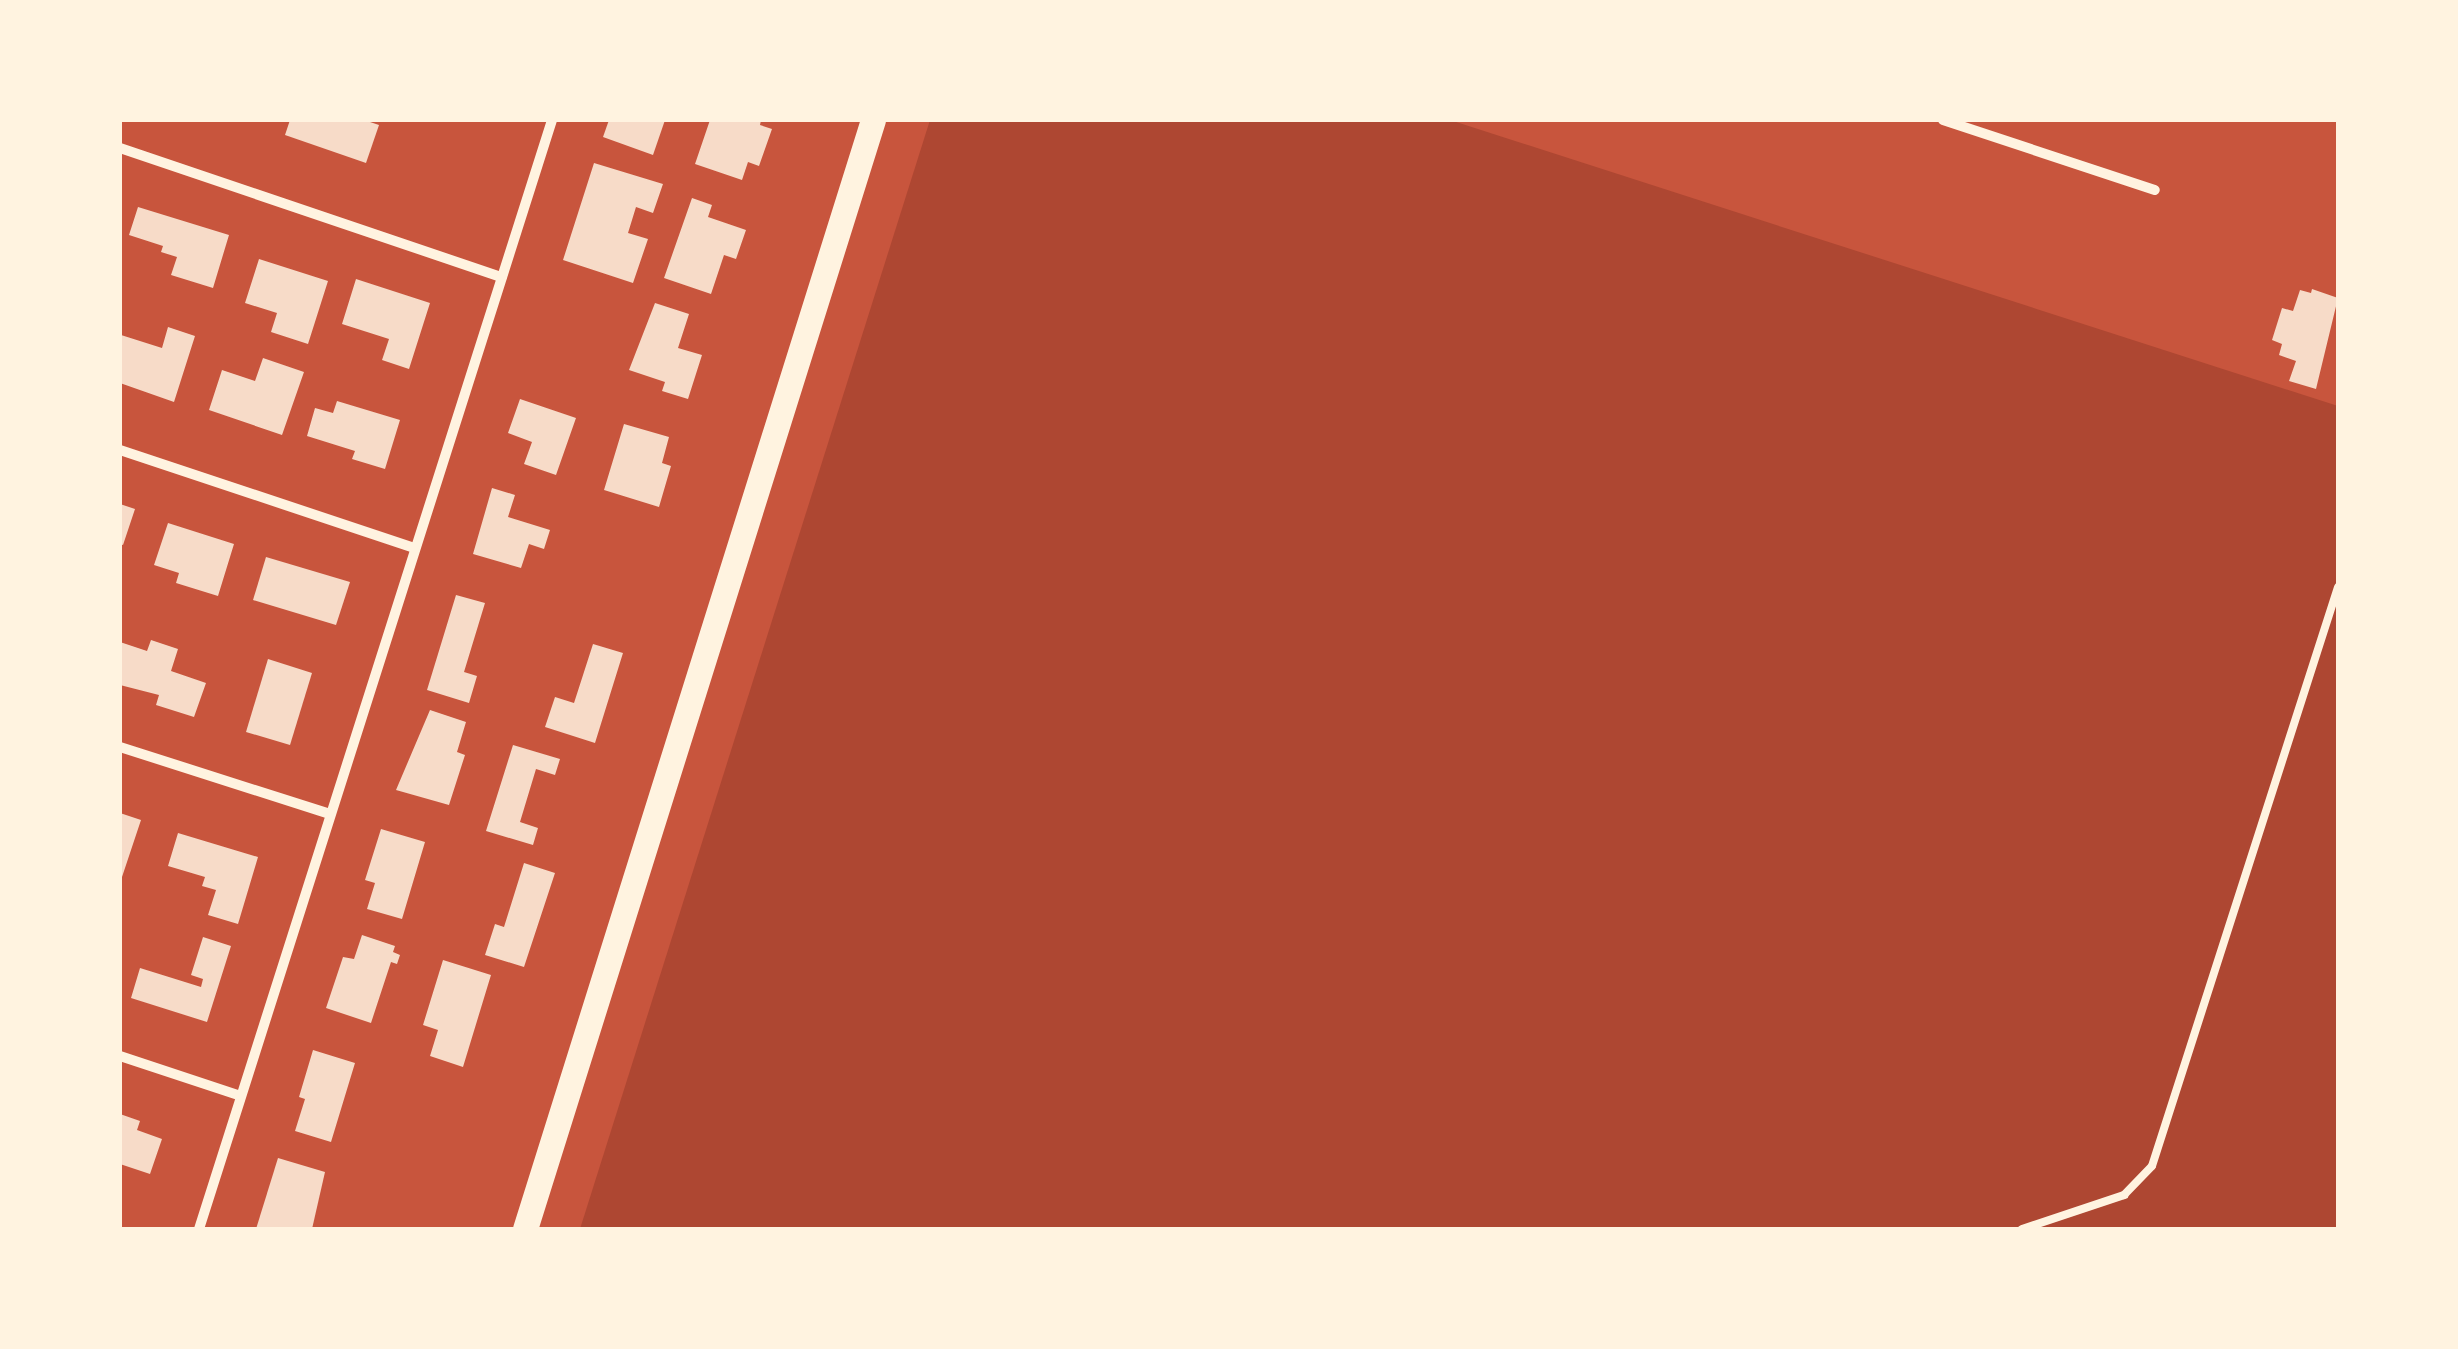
<!DOCTYPE html>
<html>
<head>
<meta charset="utf-8">
<style>
	body { margin:0 }
	#map { position:relative; width:2458px; height:1349px; overflow:hidden; background:#c8553d; font-family:Georgia,serif }
	div>[style] { position:absolute }
	.green>* { inset:0; background:#ae4732 }
	.building>* { inset:0; background:#f7dbc8 }
	.service>* { height:8px; margin:-4px; padding:0 4px; transform-origin:4px; border-radius:4px; background:#fff3e0 }
	.minor>* { height:10px; margin:-5px; padding:0 5px; transform-origin:5px; border-radius:5px; background:#fff3e0 }
	.primary>* { height:25px; margin:-12.5px; padding:0 12.5px; transform-origin:12.5px; border-radius:12.5px; background:#fff3e0 }
	span { translate:-50% -50%; white-space:nowrap; text-align:center; line-height:1.15; -webkit-text-stroke:9px #fff3e0; paint-order:stroke }
	.frame { position:absolute; inset:0; border:122px solid #fff3e0; pointer-events:none }
</style>
</head>
<body>
<div id="map">
	<div class="green">
		<div style="clip-path:polygon(930px 120px,1450px 120px,2338px 406px,2338px 1229px,580px 1229px)"></div>
	</div>
	<div class="building">
		<div style="clip-path:polygon(290px 120px,364px 120px,379px 125px,366px 163px,285px 135px)"></div>
		<div style="clip-path:polygon(609px 120px,665px 120px,653px 155px,603px 137px)"></div>
		<div style="clip-path:polygon(710px 120px,761px 120px,760px 125px,772px 129px,759px 166px,748px 162px,742px 180px,695px 164px)"></div>
		<div style="clip-path:polygon(594px 163px,663px 184px,653px 213px,636px 207px,628px 233px,648px 239px,633px 283px,563px 260px)"></div>
		<div style="clip-path:polygon(692px 198px,712px 205px,708px 217px,746px 230px,736px 259px,724px 255px,711px 294px,664px 278px)"></div>
		<div style="clip-path:polygon(138px 207px,229px 235px,213px 288px,171px 275px,177px 257px,161px 252px,163px 246px,129px 235px)"></div>
		<div style="clip-path:polygon(259px 259px,328px 281px,308px 344px,271px 332px,277px 313px,245px 303px)"></div>
		<div style="clip-path:polygon(356px 279px,430px 303px,409px 369px,382px 360px,389px 339px,342px 324px)"></div>
		<div style="clip-path:polygon(2312px 289px,2338px 298px,2316px 389px,2289px 381px,2296px 361px,2279px 355px,2282px 344px,2272px 340px,2282px 308px,2293px 311px,2300px 290px,2311px 293px)"></div>
		<div style="clip-path:polygon(655px 303px,689px 314px,678px 348px,702px 355px,688px 399px,662px 391px,665px 382px,629px 370px)"></div>
		<div style="clip-path:polygon(168px 327px,195px 336px,174px 402px,120px 383px,121px 335px,162px 348px)"></div>
		<div style="clip-path:polygon(263px 358px,304px 372px,282px 435px,209px 410px,222px 370px,255px 381px)"></div>
		<div style="clip-path:polygon(520px 399px,576px 418px,556px 475px,524px 464px,532px 442px,508px 433px)"></div>
		<div style="clip-path:polygon(337px 401px,400px 420px,385px 469px,352px 459px,355px 451px,307px 436px,315px 408px,333px 413px)"></div>
		<div style="clip-path:polygon(624px 424px,669px 437px,662px 463px,671px 466px,659px 507px,604px 490px)"></div>
		<div style="clip-path:polygon(492px 488px,515px 495px,508px 517px,550px 530px,544px 549px,529px 544px,521px 568px,473px 554px)"></div>
		<div style="clip-path:polygon(120px 504px,135px 509px,123px 545px,120px 544px)"></div>
		<div style="clip-path:polygon(168px 523px,234px 544px,218px 596px,176px 583px,179px 573px,154px 565px)"></div>
		<div style="clip-path:polygon(266px 557px,350px 582px,336px 625px,253px 600px)"></div>
		<div style="clip-path:polygon(456px 595px,485px 603px,464px 672px,477px 676px,469px 703px,427px 690px)"></div>
		<div style="clip-path:polygon(151px 640px,178px 649px,171px 671px,206px 683px,194px 717px,156px 705px,159px 695px,120px 685px,120px 642px,147px 651px)"></div>
		<div style="clip-path:polygon(593px 644px,623px 653px,595px 743px,545px 727px,555px 697px,574px 703px)"></div>
		<div style="clip-path:polygon(268px 659px,312px 673px,290px 745px,246px 732px)"></div>
		<div style="clip-path:polygon(430px 710px,466px 722px,457px 752px,465px 755px,449px 805px,396px 790px)"></div>
		<div style="clip-path:polygon(513px 745px,560px 759px,555px 775px,536px 769px,520px 822px,538px 828px,533px 845px,486px 831px)"></div>
		<div style="clip-path:polygon(120px 813px,141px 820px,121px 880px,120px 880px)"></div>
		<div style="clip-path:polygon(381px 829px,425px 842px,402px 919px,367px 909px,375px 883px,365px 880px)"></div>
		<div style="clip-path:polygon(178px 833px,258px 857px,238px 924px,208px 915px,216px 890px,202px 886px,205px 877px,168px 866px)"></div>
		<div style="clip-path:polygon(524px 863px,555px 873px,524px 967px,485px 955px,495px 924px,504px 927px)"></div>
		<div style="clip-path:polygon(362px 935px,395px 946px,393px 952px,400px 955px,397px 964px,391px 962px,371px 1023px,326px 1008px,343px 957px,354px 959px)"></div>
		<div style="clip-path:polygon(203px 937px,231px 946px,207px 1022px,131px 998px,140px 968px,201px 987px,203px 979px,191px 975px)"></div>
		<div style="clip-path:polygon(443px 960px,491px 975px,463px 1067px,430px 1056px,438px 1030px,423px 1025px)"></div>
		<div style="clip-path:polygon(313px 1050px,355px 1063px,331px 1142px,295px 1131px,305px 1099px,299px 1097px)"></div>
		<div style="clip-path:polygon(120px 1114px,140px 1121px,137px 1130px,162px 1139px,150px 1174px,120px 1164px)"></div>
		<div style="clip-path:polygon(278px 1158px,325px 1172px,312px 1229px,256px 1229px)"></div>
	</div>
	<div class="service">
		<div style="left:2022px;top:1229px;width:108px;rotate:-18.4deg"></div>
		<div style="left:2124px;top:1195px;width:40px;rotate:-46deg"></div>
		<div style="left:2152px;top:1166px;width:608px;rotate:-72.19deg"></div>
	</div>
	<div class="minor">
		<div style="left:1943px;top:120px;width:223px;rotate:18.3deg"></div>
		<div style="left:120px;top:148px;width:403px;rotate:18.7deg"></div>
		<div style="left:120px;top:450px;width:311px;rotate:18.4deg"></div>
		<div style="left:120px;top:747px;width:220px;rotate:17.7deg"></div>
		<div style="left:120px;top:1056px;width:127px;rotate:18.3deg"></div>
		<div style="left:199px;top:1229px;width:1164px;rotate:-72.34deg"></div>
	</div>
	<div class="primary">
		<div style="left:525px;top:1229px;width:1162px;rotate:-72.58deg"></div>
	</div>
	<div class="frame"></div>
</div>
</body>
</html>
